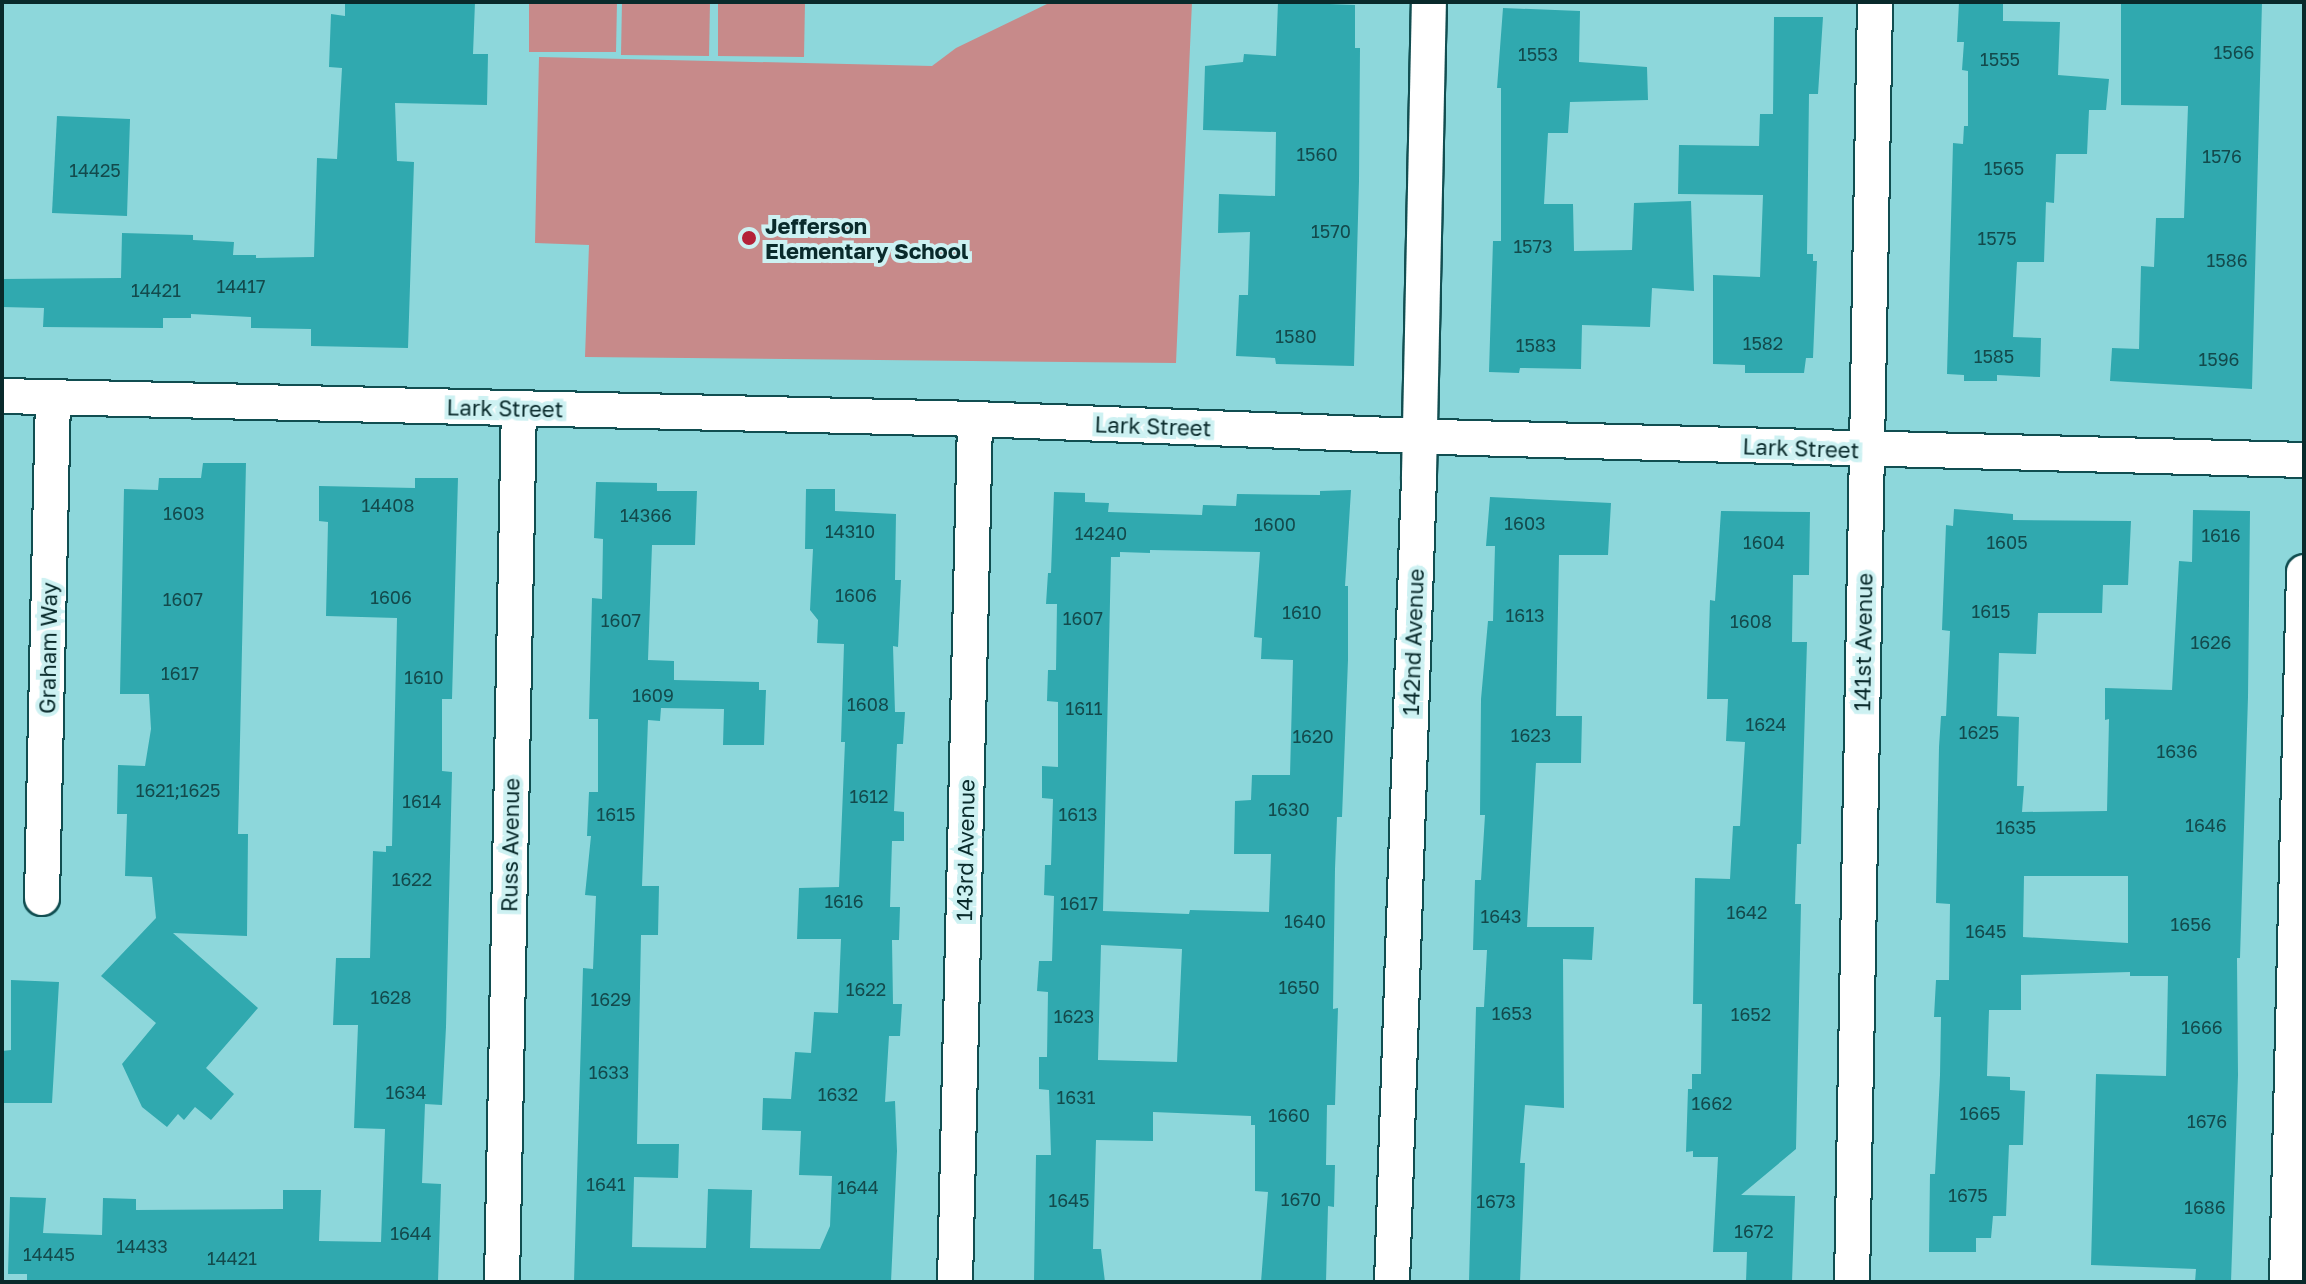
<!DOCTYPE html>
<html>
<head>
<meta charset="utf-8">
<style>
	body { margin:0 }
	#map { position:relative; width:2306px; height:1284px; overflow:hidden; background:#8dd7db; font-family:"Golos Text",sans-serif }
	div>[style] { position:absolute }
	.green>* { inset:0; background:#c78a8a }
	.building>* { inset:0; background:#30a9af }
	.roads { filter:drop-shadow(2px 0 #114e51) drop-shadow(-2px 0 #114e51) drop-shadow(0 2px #114e51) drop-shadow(0 -2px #114e51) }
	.minor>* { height:34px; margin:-17px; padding:0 17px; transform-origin:17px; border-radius:17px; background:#fff }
	.dots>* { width:22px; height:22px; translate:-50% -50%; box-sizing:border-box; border:4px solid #cdf1f2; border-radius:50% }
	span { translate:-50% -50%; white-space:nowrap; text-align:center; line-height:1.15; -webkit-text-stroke:8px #cdf1f2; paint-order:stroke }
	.number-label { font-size:18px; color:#134a4c }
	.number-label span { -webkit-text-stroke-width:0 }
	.poi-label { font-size:22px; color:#092a2b; font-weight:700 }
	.left { translate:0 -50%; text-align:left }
	.street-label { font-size:22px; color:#092a2b }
	.frame { position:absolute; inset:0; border:4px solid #092a2b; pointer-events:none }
</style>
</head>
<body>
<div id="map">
	<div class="green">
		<div style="clip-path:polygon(529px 2px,617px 2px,616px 52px,529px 52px)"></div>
		<div style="clip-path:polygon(622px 2px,710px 2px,709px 56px,621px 55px)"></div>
		<div style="clip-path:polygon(718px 2px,805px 2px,804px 57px,718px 56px)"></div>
		<div style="clip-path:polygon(1051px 2px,1192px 2px,1176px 363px,585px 357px,589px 245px,535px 243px,539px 57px,932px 66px,956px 48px)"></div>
	</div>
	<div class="building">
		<div style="clip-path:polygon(345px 2px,475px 2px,473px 54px,488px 54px,487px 105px,395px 103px,397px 161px,414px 162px,408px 348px,311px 346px,311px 329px,251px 328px,251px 317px,191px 314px,191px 318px,163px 318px,163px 328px,43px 327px,44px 308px,2px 307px,2px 279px,121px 278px,122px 233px,193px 235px,193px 240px,234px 242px,233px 255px,256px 255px,256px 258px,314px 257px,317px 158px,337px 159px,342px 68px,329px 67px,331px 14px,345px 16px)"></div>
		<div style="clip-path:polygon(1278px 2px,1355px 5px,1355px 48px,1360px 48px,1359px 181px,1354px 366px,1276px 364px,1275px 358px,1236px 356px,1239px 295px,1248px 295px,1250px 232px,1218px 233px,1219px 194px,1275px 196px,1276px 132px,1203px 130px,1205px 66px,1243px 62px,1244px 54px,1276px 56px)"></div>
		<div style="clip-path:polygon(1959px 2px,2003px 2px,2003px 21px,2060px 22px,2058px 75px,2109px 79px,2106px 110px,2089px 110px,2087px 154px,2056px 154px,2054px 203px,2046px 202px,2044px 262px,2017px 262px,2013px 337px,2041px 338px,2040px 377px,1997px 375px,1997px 381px,1964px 381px,1964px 375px,1947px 374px,1953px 143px,1963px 144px,1964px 126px,1968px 126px,1968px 71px,1962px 70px,1964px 42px,1957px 42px)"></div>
		<div style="clip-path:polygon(2121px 2px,2262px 2px,2252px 389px,2110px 381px,2112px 348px,2139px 349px,2141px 266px,2154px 267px,2156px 218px,2184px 218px,2188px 106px,2121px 105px)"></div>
		<div style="clip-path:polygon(1503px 8px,1580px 11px,1579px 62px,1647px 67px,1648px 100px,1570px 102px,1568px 133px,1548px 133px,1544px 204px,1573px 204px,1574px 251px,1632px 250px,1634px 203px,1691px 201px,1694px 291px,1652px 288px,1650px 327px,1582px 325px,1581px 369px,1520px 368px,1519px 373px,1489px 372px,1493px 241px,1501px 241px,1501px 88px,1497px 88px)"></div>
		<div style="clip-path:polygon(1774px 17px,1823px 17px,1818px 94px,1809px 94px,1807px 254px,1813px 254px,1813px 261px,1817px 261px,1813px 358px,1806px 358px,1804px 373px,1745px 373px,1745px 365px,1713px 364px,1713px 275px,1760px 277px,1763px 195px,1678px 194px,1679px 145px,1759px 146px,1760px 114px,1773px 114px)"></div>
		<div style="clip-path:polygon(57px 116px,130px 119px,127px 216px,52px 213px)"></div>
		<div style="clip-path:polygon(203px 463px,246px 463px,238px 834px,248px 834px,247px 936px,173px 933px,258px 1008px,206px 1068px,234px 1094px,211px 1120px,195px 1107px,184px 1120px,178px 1114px,167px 1127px,142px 1107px,122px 1064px,156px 1023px,101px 976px,156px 918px,152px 877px,125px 876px,127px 814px,117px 814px,118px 765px,145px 766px,151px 729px,149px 694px,120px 694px,124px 489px,158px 490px,159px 478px,201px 478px)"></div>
		<div style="clip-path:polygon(415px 478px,458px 478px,452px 699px,442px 699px,442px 771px,452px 772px,446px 1027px,442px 1105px,425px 1104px,422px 1183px,441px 1184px,438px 1282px,27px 1282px,27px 1274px,8px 1274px,10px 1197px,46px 1198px,43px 1233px,102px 1235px,103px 1198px,136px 1199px,136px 1210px,283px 1209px,283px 1190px,321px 1190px,319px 1241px,381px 1242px,385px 1129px,354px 1128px,358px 1025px,333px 1025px,336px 958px,370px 958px,373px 851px,386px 852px,386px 846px,392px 846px,397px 618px,326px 616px,328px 522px,319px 521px,319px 486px,415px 488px)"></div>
		<div style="clip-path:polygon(596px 482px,657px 483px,657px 491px,697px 491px,695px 545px,652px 545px,648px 660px,674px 661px,674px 680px,759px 682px,759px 690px,766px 690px,764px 745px,723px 745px,724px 709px,661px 708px,660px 721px,648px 720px,642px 886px,659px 886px,658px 935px,641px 935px,637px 1144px,679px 1144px,678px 1178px,634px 1177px,632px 1247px,706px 1248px,708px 1189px,752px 1190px,750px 1248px,820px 1249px,830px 1226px,832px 1176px,799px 1175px,801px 1131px,762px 1130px,763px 1098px,791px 1099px,795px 1052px,811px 1053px,814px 1012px,838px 1013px,841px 939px,797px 939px,799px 888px,839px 887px,845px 742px,841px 742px,844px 644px,817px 643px,818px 620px,810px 610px,813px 549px,805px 549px,806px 489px,835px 489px,835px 511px,896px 514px,895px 580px,901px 580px,898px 647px,893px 646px,895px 712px,905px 712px,903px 744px,897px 744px,894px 811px,904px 812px,904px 841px,892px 841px,890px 907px,900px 907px,899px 940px,892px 940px,893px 1004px,902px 1004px,900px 1036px,889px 1036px,885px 1102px,895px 1101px,897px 1151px,891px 1282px,574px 1282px,583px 968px,593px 969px,596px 896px,585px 895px,591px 836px,587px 836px,589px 792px,598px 792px,598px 719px,589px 719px,592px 598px,602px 599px,603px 539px,594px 538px)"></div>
		<div style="clip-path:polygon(evenodd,1351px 490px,1345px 586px,1348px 586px,1348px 660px,1342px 817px,1337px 817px,1335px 869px,1333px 1009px,1338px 1008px,1335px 1105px,1327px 1105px,1326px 1165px,1335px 1165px,1334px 1207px,1328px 1206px,1326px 1282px,1261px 1282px,1268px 1192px,1255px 1191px,1255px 1125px,1251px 1125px,1251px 1116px,1153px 1112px,1153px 1141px,1096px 1140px,1093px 1249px,1101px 1249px,1105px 1282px,1034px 1282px,1036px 1155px,1051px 1155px,1049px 1090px,1039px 1089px,1039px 1057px,1047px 1057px,1048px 992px,1037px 991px,1039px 961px,1052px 961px,1054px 896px,1044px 895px,1045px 865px,1051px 865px,1053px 799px,1042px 798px,1042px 766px,1058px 767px,1058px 702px,1047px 701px,1048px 670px,1056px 670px,1057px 604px,1046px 604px,1048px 573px,1051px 573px,1054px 492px,1085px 493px,1085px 502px,1109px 503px,1108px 512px,1202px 515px,1203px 505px,1236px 506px,1237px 494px,1320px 495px,1320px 491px,1351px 490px,1150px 550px,1260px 552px,1254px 637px,1262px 638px,1261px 659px,1293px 660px,1290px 775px,1252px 775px,1251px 800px,1235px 801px,1234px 854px,1271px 854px,1269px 912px,1190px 910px,1189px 914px,1103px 911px,1111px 557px,1120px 557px,1120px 552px,1150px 553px,1150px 550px,1351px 490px,1101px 945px,1182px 949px,1177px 1062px,1098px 1060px,1101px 945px)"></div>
		<div style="clip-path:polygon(1490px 497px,1611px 503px,1608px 555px,1559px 555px,1556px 716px,1582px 716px,1581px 763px,1536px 763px,1527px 927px,1594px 927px,1592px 960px,1563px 959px,1564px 1108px,1525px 1105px,1520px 1163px,1525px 1163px,1520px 1282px,1469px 1282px,1476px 1007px,1484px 1007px,1487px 950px,1473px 950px,1475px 880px,1481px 880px,1485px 815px,1480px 815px,1481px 699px,1488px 621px,1493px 621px,1495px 546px,1486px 546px)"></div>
		<div style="clip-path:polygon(evenodd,1954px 509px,2013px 514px,2013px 520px,2131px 521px,2128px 585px,2103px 585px,2102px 613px,2038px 613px,2036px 654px,1999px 653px,1997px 716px,2019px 717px,2017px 786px,2024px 786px,2022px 812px,2107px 811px,2109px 719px,2105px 720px,2105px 688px,2172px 690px,2179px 561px,2192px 562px,2193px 510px,2250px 511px,2248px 697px,2240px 958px,2237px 958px,2238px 1075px,2231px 1282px,2195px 1282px,2196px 1269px,2091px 1265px,2096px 1074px,2166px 1076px,2168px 976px,2130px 976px,2130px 972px,2021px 975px,2021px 1010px,1989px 1010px,1987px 1076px,2010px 1077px,2010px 1090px,2025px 1091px,2023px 1145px,2009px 1145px,2006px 1216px,1993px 1216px,1991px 1238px,1976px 1238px,1976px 1252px,1929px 1252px,1930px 1174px,1935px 1174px,1940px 1075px,1941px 1017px,1934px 1017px,1936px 980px,1949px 980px,1950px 904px,1936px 903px,1939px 747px,1941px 716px,1946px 716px,1950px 631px,1942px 630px,1946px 525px,1953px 526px,1954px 509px,2024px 876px,2128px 876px,2128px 943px,2023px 937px,2024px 876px)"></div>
		<div style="clip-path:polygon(1721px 511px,1810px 512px,1809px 575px,1793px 575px,1792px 642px,1807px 642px,1801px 844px,1797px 844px,1795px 904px,1801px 904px,1796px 1149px,1741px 1195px,1795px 1196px,1792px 1282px,1746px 1282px,1747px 1252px,1713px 1252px,1718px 1157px,1693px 1157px,1693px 1151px,1686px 1152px,1688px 1089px,1692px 1089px,1692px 1074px,1701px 1074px,1702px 1004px,1693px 1004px,1695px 878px,1730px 879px,1733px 826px,1740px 826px,1745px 742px,1726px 741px,1728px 699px,1707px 699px,1710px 600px,1715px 601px)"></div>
		<div style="clip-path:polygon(11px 980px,59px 982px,52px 1103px,2px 1103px,2px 1051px,11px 1050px)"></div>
	</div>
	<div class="roads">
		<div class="minor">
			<div style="left:2px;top:396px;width:973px;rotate:1.35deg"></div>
			<div style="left:975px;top:419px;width:496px;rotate:2.2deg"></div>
			<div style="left:1471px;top:438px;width:833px;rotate:1.51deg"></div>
			<div style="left:42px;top:898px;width:501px;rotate:-88.74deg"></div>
			<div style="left:502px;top:1282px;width:874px;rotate:-88.89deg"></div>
			<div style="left:955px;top:1282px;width:863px;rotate:-88.67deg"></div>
			<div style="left:1392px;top:1282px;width:807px;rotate:-88.08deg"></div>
			<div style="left:1419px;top:475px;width:473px;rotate:-88.8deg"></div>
			<div style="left:1852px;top:1282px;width:1280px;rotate:-88.97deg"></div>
			<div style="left:2287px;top:1282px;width:710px;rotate:-88.63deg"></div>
		</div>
	</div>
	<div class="dots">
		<div style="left:749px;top:238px;background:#b42238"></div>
	</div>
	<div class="number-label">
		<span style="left:2234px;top:52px">1566</span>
		<span style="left:1538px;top:54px">1553</span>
		<span style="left:2000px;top:59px">1555</span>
		<span style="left:1317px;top:154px">1560</span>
		<span style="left:2222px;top:156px">1576</span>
		<span style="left:2004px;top:168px">1565</span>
		<span style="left:95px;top:170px">14425</span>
		<span style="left:1331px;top:231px">1570</span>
		<span style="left:1997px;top:238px">1575</span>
		<span style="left:1533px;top:246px">1573</span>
		<span style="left:2227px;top:260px">1586</span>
		<span style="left:241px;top:286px">14417</span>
		<span style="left:156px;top:290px">14421</span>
		<span style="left:1296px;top:336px">1580</span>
		<span style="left:1763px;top:343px">1582</span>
		<span style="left:1536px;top:345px">1583</span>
		<span style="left:1994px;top:356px">1585</span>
		<span style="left:2219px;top:359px">1596</span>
		<span style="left:388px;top:505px">14408</span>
		<span style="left:184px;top:513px">1603</span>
		<span style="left:646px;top:515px">14366</span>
		<span style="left:1525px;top:523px">1603</span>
		<span style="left:1275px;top:524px">1600</span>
		<span style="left:850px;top:531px">14310</span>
		<span style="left:1101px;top:533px">14240</span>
		<span style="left:2221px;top:535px">1616</span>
		<span style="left:1764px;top:542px">1604</span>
		<span style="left:2007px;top:542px">1605</span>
		<span style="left:856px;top:595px">1606</span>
		<span style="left:391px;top:597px">1606</span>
		<span style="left:183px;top:599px">1607</span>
		<span style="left:1991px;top:611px">1615</span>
		<span style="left:1302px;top:612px">1610</span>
		<span style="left:1525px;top:615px">1613</span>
		<span style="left:1083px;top:618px">1607</span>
		<span style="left:621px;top:620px">1607</span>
		<span style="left:1751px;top:621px">1608</span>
		<span style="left:2211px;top:642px">1626</span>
		<span style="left:180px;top:673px">1617</span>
		<span style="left:424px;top:677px">1610</span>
		<span style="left:653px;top:695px">1609</span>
		<span style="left:868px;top:704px">1608</span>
		<span style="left:1084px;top:708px">1611</span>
		<span style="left:1766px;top:724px">1624</span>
		<span style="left:1979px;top:732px">1625</span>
		<span style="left:1531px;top:735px">1623</span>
		<span style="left:1313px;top:736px">1620</span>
		<span style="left:2177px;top:751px">1636</span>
		<span style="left:178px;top:790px">1621;1625</span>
		<span style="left:869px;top:796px">1612</span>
		<span style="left:422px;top:801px">1614</span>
		<span style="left:1289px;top:809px">1630</span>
		<span style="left:616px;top:814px">1615</span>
		<span style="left:1078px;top:814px">1613</span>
		<span style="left:2206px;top:825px">1646</span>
		<span style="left:2016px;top:827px">1635</span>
		<span style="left:412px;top:879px">1622</span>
		<span style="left:844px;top:901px">1616</span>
		<span style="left:1079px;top:903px">1617</span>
		<span style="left:1747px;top:912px">1642</span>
		<span style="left:1501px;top:916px">1643</span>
		<span style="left:1305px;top:921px">1640</span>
		<span style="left:2191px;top:924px">1656</span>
		<span style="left:1986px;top:931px">1645</span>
		<span style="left:1299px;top:987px">1650</span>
		<span style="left:866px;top:989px">1622</span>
		<span style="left:391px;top:997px">1628</span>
		<span style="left:611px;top:999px">1629</span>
		<span style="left:1512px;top:1013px">1653</span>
		<span style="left:1751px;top:1014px">1652</span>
		<span style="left:1074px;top:1016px">1623</span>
		<span style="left:2202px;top:1027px">1666</span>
		<span style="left:609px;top:1072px">1633</span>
		<span style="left:406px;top:1092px">1634</span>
		<span style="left:838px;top:1094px">1632</span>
		<span style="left:1076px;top:1097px">1631</span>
		<span style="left:1712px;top:1103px">1662</span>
		<span style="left:1980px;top:1113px">1665</span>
		<span style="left:1289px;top:1115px">1660</span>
		<span style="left:2207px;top:1121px">1676</span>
		<span style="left:606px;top:1184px">1641</span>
		<span style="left:858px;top:1187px">1644</span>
		<span style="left:1968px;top:1195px">1675</span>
		<span style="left:1301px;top:1199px">1670</span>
		<span style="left:1069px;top:1200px">1645</span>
		<span style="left:1496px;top:1201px">1673</span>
		<span style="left:2205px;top:1207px">1686</span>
		<span style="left:1754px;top:1231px">1672</span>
		<span style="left:411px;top:1233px">1644</span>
		<span style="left:142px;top:1246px">14433</span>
		<span style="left:49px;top:1254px">14445</span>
		<span style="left:232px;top:1258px">14421</span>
	</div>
	<div class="poi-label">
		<span class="left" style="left:765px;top:238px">Jefferson<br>Elementary School</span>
	</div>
	<div class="street-label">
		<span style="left:505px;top:408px;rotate:1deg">Lark Street</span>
		<span style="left:1153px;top:426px;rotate:2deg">Lark Street</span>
		<span style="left:1801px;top:448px;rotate:2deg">Lark Street</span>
		<span style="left:1413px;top:642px;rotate:-88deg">142nd Avenue</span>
		<span style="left:1863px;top:642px;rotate:-89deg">141st Avenue</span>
		<span style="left:48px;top:648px;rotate:-89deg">Graham Way</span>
		<span style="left:510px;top:845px;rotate:-89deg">Russ Avenue</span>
		<span style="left:965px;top:850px;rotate:-89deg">143rd Avenue</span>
	</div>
	<div class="frame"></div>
</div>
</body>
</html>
